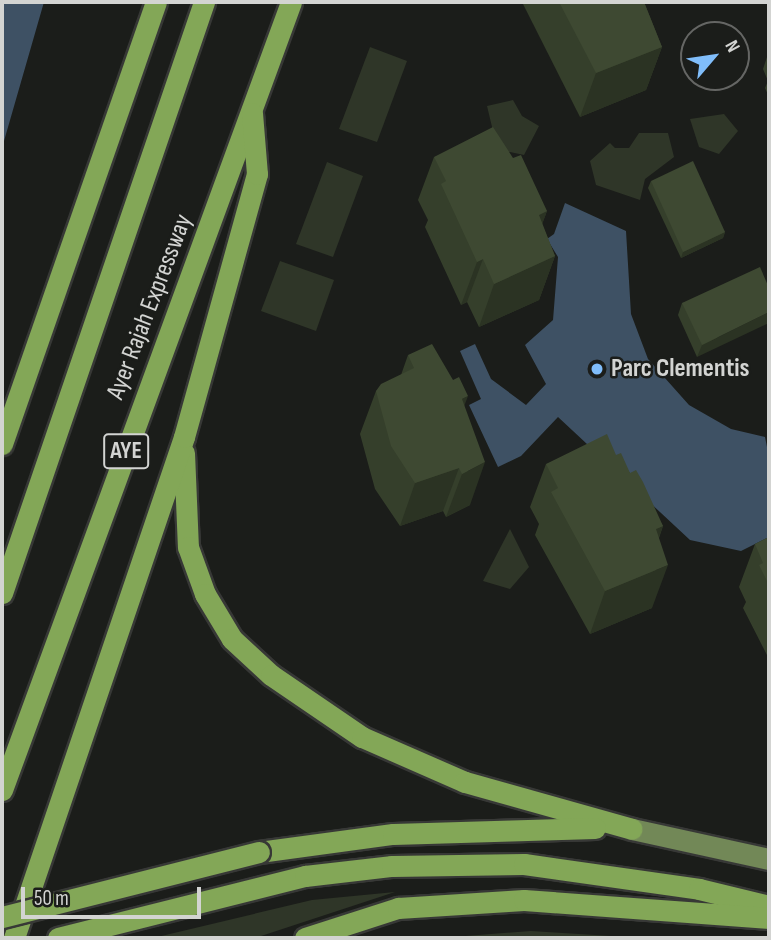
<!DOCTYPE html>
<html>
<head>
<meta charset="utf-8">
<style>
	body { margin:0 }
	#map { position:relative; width:771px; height:940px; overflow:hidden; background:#1b1d1a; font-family:"Sofia Sans Condensed",sans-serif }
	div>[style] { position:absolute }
	.green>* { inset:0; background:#2f3628 }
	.water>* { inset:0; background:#3e5164 }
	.roads { filter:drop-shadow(2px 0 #373836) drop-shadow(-2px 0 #373836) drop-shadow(0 2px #373836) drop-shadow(0 -2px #373836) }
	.major>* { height:21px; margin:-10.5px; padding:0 10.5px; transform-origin:10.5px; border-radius:10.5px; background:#728857 }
	.highway>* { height:21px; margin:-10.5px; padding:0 10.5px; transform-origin:10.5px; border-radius:10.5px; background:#83a757 }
	.bridges { filter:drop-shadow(2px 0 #373836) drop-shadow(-2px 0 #373836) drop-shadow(0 2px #373836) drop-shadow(0 -2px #373836) }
	.highway-bridge>* { height:21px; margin:-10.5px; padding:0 10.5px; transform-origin:10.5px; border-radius:10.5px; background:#83a757 }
	.wall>* { inset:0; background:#353f2b }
	.shaded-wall>* { inset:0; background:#2b3323 }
	.building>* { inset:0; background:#3e4932 }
	.dots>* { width:19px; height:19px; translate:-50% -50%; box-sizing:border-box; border:4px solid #1b1d1a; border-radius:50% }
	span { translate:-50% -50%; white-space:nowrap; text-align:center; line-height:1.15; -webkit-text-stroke:5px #1b1d1a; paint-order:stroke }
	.shield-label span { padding:2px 5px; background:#1b1d1a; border:2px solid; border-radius:5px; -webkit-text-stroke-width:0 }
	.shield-label { font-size:24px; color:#d3d4d2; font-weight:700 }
	.street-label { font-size:26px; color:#d3d4d2 }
	.poi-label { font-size:26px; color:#d3d4d2; font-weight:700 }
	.left { translate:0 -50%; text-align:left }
	.frame { position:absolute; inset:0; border:4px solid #d3d4d2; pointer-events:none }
	.north { position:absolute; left:680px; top:21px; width:70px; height:70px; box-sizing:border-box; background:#1b1d1a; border:2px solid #656664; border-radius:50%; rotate:61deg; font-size:19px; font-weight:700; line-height:28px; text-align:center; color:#d3d4d2 }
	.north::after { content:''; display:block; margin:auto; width:24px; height:32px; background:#80bdfa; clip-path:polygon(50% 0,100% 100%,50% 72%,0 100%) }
	.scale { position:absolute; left:21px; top:887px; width:180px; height:32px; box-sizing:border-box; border:4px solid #d3d4d2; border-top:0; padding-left:9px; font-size:21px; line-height:24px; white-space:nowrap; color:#d3d4d2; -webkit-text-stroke:5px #1b1d1a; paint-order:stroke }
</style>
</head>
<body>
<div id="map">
	<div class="green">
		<div style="clip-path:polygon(370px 47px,407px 61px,377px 142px,339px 129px)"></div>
		<div style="clip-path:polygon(513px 100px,522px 116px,539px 126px,524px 155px,510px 152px,499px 156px,487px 106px)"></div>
		<div style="clip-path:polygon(724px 114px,738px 131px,719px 154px,699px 147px,690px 119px)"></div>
		<div style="clip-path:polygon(639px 133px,668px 133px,674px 157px,645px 179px,640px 200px,596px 185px,590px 161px,610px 143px,615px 148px,629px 148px)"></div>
		<div style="clip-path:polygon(327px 162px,363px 176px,333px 257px,296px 244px)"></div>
		<div style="clip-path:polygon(280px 261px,334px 280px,316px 331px,261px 311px)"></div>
		<div style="clip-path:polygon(510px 529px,529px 567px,510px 589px,483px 581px)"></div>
		<div style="clip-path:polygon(395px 892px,255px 938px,153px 938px,312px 900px)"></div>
		<div style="clip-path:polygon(531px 931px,643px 938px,440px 938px)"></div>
	</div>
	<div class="water">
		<div style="clip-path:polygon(2px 2px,44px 2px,2px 148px,3px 64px)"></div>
		<div style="clip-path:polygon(565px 203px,626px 231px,631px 314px,648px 359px,689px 405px,731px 429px,765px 437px,769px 457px,769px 537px,741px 551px,690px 540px,558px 417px,521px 456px,498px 467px,469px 405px,481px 399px,460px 351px,475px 344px,491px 379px,526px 405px,546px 384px,525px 345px,553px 320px,558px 257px,547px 239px,554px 234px)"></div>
	</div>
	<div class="roads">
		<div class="major">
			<div style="left:632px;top:829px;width:140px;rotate:12.4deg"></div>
		</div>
		<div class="highway">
			<div style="left:2px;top:444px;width:468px;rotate:-70.8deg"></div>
			<div style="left:184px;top:453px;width:94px;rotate:87.6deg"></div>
			<div style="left:188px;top:547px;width:50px;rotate:70.1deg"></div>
			<div style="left:205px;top:594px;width:52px;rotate:59deg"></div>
			<div style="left:232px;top:639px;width:53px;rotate:42.7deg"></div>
			<div style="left:271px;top:675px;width:110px;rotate:34.3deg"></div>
			<div style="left:362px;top:737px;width:112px;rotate:23.6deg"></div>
			<div style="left:465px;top:782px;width:173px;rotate:15.7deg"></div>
			<div style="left:2px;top:593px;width:625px;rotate:-71.13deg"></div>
			<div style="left:2px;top:790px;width:839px;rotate:-69.86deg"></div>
			<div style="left:259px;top:852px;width:135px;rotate:-7.7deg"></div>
			<div style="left:393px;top:834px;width:202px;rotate:-1.7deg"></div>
			<div style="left:14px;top:938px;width:529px;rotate:-71.26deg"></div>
			<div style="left:184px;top:437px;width:273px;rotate:-74.5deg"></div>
			<div style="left:257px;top:174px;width:61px;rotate:-94.7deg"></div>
			<div style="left:58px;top:938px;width:255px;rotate:-14.1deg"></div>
			<div style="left:305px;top:876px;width:88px;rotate:-6.6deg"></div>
			<div style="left:392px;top:866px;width:132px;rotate:-0.9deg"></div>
			<div style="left:524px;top:864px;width:177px;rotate:8.1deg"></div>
			<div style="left:699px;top:889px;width:72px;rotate:13.7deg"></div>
			<div style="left:305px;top:938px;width:98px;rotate:-17.9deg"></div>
			<div style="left:398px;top:908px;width:126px;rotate:-3.6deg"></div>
			<div style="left:524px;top:900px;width:246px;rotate:4.2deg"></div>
		</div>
	</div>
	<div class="bridges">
		<div class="highway-bridge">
			<div style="left:2px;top:917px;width:265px;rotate:-14.2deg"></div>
		</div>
	</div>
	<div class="wall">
		<div style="clip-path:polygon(522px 2px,644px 2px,662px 47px,646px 90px,580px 117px)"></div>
		<div style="clip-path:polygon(769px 51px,769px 97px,765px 88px,768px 81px,763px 69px)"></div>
		<div style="clip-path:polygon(434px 157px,547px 211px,542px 224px,555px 256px,539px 300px,479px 327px,467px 302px,461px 305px,425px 227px,428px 220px,418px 200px)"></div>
		<div style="clip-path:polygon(651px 181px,725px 232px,723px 238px,681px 258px,648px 188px)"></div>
		<div style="clip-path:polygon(769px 288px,697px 357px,678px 315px,682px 303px)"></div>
		<div style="clip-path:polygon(408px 355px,453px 380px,464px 406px,470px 505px,446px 517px,443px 511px,400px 526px,375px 489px,360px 434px,376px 391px,401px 375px)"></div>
		<div style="clip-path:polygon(616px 455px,630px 473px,663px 526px,659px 538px,652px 608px,590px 634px,535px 535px,539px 524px,530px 507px,546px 464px)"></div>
		<div style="clip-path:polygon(769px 537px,769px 659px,743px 608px,746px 602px,739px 587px,755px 544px)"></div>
	</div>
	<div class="shaded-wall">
		<div style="clip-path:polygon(662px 47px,646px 90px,580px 117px,596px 73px)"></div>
		<div style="clip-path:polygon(547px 211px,531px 255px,539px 215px)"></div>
		<div style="clip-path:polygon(725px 232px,723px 238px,681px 258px,683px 252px)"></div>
		<div style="clip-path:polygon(555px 256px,539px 300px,479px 327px,494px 284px)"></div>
		<div style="clip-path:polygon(483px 259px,467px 302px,461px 305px,477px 262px)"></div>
		<div style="clip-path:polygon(769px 312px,769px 323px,697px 357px,702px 345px)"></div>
		<div style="clip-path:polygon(468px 396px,452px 439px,462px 399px)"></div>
		<div style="clip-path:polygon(485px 462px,470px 505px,446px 517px,462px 474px)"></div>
		<div style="clip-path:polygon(459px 468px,443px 511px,400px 526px,415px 483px)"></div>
		<div style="clip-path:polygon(663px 526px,647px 569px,656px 529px)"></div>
		<div style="clip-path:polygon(668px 565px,652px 608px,590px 634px,605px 591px)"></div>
	</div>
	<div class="building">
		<div style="clip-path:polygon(559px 2px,644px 2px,662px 47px,596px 73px)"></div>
		<div style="clip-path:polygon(493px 127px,513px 158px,521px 155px,547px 211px,539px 215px,555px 256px,494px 284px,483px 259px,477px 262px,441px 184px,446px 181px,434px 157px)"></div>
		<div style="clip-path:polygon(693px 161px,725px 232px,683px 252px,651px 181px)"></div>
		<div style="clip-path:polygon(760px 267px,769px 288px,769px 312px,702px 345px,682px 303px)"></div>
		<div style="clip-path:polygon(432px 344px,453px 380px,459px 377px,468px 396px,462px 399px,485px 462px,462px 474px,459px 468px,415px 483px,391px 446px,376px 391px,381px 384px,414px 368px,408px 355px)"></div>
		<div style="clip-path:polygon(607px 434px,616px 455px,621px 453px,630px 473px,636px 470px,643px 482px,663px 526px,656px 529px,668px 565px,605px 591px,551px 492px,558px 488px,546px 464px)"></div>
		<div style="clip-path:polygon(769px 537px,769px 585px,759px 565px,763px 563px,755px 544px)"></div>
	</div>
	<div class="dots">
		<div style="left:597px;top:369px;background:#80bdfa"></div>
	</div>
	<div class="shield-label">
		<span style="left:126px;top:451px">AYE</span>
	</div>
	<div class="street-label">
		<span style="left:150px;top:307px;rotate:-69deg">Ayer Rajah Expressway</span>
	</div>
	<div class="poi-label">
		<span class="left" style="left:611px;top:369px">Parc Clementis</span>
	</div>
	<div class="frame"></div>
	<div class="north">N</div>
	<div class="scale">50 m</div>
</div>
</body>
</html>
